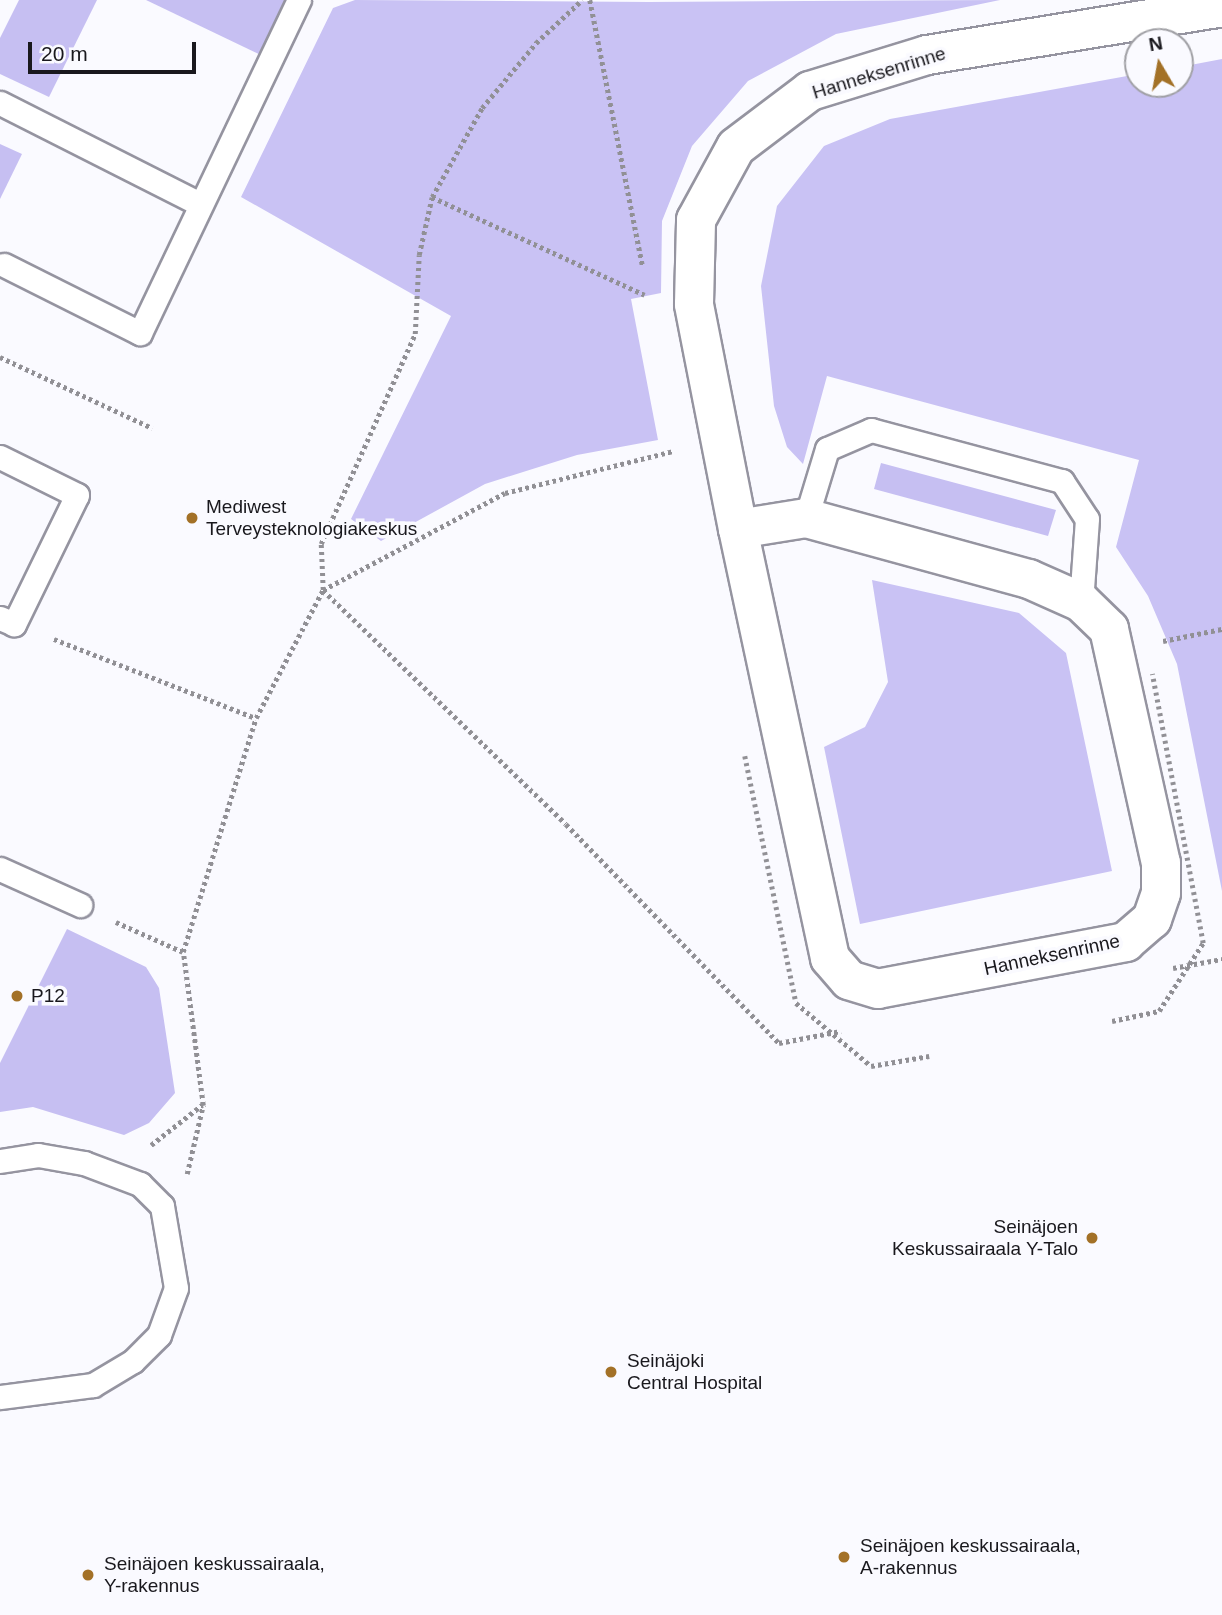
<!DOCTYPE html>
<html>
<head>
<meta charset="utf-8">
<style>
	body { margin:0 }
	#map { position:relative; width:1222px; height:1615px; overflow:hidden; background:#fafaff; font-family:Helvetica,sans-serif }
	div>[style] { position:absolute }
	.green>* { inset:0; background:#c6bff2 }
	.forest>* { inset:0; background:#c9c2f4 }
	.path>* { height:4.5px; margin-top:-2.25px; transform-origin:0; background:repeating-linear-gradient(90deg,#919095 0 3.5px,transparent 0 7px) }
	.roads { filter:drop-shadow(2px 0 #9594a0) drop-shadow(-2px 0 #9594a0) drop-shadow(0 2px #9594a0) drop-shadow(0 -2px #9594a0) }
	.lane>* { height:23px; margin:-11.5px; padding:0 11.5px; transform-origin:11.5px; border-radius:11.5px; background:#fff }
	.street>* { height:38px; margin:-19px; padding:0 19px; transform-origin:19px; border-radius:19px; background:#fff }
	.path-bridge>* { height:4.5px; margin-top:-2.25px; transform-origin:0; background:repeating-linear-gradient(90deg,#919095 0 3.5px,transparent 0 7px) }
	.dots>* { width:19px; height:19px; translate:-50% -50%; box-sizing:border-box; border:4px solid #fafaff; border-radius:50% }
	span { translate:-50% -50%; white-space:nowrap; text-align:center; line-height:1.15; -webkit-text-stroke:7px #fafaff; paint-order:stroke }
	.street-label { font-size:19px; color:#19181d }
	.poi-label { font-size:19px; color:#19181d }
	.left { translate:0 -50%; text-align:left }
	.right { translate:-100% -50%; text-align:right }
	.north { position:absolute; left:1124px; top:28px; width:70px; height:70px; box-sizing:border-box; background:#fafaff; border:2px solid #a0a0a5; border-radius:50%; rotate:350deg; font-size:19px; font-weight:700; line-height:28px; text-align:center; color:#19181d }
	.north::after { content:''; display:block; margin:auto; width:24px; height:32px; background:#a37127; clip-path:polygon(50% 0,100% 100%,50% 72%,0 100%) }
	.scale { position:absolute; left:28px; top:42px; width:168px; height:32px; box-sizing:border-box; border:4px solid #19181d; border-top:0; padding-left:9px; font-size:21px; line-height:24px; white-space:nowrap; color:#19181d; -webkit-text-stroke:5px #fafaff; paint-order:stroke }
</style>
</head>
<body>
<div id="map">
	<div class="green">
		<div style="clip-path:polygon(19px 0,97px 0,49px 97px,0 74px,0 38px)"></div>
		<div style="clip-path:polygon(146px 0,285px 0,263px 56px)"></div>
		<div style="clip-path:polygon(0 144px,22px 154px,0 199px)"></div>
		<div style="clip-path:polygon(881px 463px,1056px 510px,1048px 536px,874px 489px)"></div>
		<div style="clip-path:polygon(67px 929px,146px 967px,159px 988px,175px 1093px,149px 1123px,124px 1135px,33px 1107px,0 1112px,0 1063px)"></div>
	</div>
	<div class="forest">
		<div style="clip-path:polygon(355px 0,649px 2px,1000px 0,836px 34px,748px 81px,692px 146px,662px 221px,661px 293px,631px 299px,658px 440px,577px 455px,485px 484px,381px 541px,351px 519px,451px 316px,241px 197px,333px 8px)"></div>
		<div style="clip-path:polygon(1222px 59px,1222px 891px,1177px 664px,1148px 596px,1116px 547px,1139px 460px,827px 376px,803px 464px,787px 447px,774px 406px,761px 286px,777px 206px,824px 146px,890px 119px,1138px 74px,1138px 84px,1180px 84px,1180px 67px)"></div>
		<div style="clip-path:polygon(872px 580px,1019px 613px,1066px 653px,1112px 871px,860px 924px,824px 747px,865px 727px,888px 682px)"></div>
	</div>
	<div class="path">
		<div style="left:590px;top:0;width:272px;rotate:78.8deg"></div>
		<div style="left:432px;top:197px;width:234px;rotate:24.7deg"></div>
		<div style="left:0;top:357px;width:168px;rotate:25deg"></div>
		<div style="left:323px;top:590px;width:337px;rotate:43.9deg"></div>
		<div style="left:566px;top:824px;width:305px;rotate:45.8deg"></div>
		<div style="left:779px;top:1043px;width:63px;rotate:-11deg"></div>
		<div style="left:323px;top:590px;width:206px;rotate:-28.1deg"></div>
		<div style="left:505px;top:493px;width:173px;rotate:-14deg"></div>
		<div style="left:54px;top:639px;width:217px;rotate:21.4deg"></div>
		<div style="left:1163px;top:641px;width:60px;rotate:-11.5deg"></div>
		<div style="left:116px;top:922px;width:73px;rotate:24.1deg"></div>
		<div style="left:1173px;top:968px;width:50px;rotate:-10.4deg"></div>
		<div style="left:151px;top:1145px;width:65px;rotate:-38.1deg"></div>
		<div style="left:187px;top:1174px;width:71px;rotate:-76.9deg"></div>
		<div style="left:203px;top:1105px;width:154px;rotate:-97.4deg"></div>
		<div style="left:183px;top:952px;width:245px;rotate:-72.7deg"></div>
		<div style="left:256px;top:718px;width:144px;rotate:-62.4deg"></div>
		<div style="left:323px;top:590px;width:46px;rotate:-92.5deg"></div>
		<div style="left:321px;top:544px;width:230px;rotate:-65.9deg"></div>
		<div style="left:415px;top:334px;width:79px;rotate:-87.1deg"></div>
		<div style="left:419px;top:255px;width:59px;rotate:-77.4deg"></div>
		<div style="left:432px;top:197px;width:102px;rotate:-60.7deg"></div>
		<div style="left:482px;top:108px;width:85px;rotate:-50.3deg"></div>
		<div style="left:536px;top:43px;width:63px;rotate:-43.1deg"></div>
	</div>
	<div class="roads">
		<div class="lane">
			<div style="left:0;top:103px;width:224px;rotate:26.8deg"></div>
			<div style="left:4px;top:265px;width:152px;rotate:26.6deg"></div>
			<div style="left:140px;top:333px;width:369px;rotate:-64.5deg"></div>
			<div style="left:0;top:457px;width:86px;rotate:26.3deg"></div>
			<div style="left:77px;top:495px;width:144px;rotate:116deg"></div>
			<div style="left:14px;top:624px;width:15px;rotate:-157deg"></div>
			<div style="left:806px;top:518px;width:72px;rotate:-73.1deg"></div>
			<div style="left:827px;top:449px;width:48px;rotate:-23.4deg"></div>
			<div style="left:871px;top:430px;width:198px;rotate:15deg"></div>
			<div style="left:1062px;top:481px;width:45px;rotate:56.7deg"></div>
			<div style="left:1087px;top:519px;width:83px;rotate:94.1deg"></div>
			<div style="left:0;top:869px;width:88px;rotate:24.2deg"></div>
			<div style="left:0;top:1161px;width:38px;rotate:-9deg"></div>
			<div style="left:38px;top:1155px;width:47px;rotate:9.9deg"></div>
			<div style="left:84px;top:1163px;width:60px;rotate:20.6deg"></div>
			<div style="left:140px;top:1184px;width:31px;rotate:45deg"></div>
			<div style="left:162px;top:1206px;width:83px;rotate:80.3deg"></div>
			<div style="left:176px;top:1288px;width:50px;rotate:109.9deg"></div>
			<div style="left:159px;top:1335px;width:37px;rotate:135deg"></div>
			<div style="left:133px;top:1361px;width:47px;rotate:149deg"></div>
			<div style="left:93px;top:1385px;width:94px;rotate:172.6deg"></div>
		</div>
		<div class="street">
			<div style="left:806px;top:518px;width:231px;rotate:15.3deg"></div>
			<div style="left:1029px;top:579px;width:57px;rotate:23.9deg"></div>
			<div style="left:1081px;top:602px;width:39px;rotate:44deg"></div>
			<div style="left:1109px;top:629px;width:240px;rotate:77.5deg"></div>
			<div style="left:1161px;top:863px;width:30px;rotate:90deg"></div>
			<div style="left:1161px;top:893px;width:28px;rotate:109deg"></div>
			<div style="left:1152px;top:919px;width:35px;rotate:139deg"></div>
			<div style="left:1126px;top:942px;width:252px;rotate:169.3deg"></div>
			<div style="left:878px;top:989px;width:30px;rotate:-163deg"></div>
			<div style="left:849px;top:980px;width:29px;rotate:-131deg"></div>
			<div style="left:830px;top:958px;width:439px;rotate:-102.1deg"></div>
			<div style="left:738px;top:529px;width:69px;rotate:-9.2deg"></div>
			<div style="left:738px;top:529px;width:229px;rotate:-101.1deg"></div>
			<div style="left:694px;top:304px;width:84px;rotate:-88.6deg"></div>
			<div style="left:696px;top:220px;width:83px;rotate:-61.3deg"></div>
			<div style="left:736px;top:147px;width:93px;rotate:-37.1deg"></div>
			<div style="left:810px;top:91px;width:122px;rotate:-17.1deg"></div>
			<div style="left:927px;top:55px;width:299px;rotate:-9.2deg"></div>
		</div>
	</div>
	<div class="path-bridge">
		<div style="left:745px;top:756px;width:252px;rotate:78.3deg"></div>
		<div style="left:796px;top:1003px;width:98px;rotate:40deg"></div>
		<div style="left:871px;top:1066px;width:59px;rotate:-9.8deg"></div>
		<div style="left:1112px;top:1021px;width:48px;rotate:-12deg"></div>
		<div style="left:1159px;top:1011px;width:81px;rotate:-57.1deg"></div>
		<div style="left:1203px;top:943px;width:274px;rotate:-100.7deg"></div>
	</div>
	<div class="dots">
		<div style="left:192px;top:518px;background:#a37127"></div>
		<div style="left:17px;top:996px;background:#a37127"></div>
		<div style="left:1092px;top:1238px;background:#a37127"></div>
		<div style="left:611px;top:1372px;background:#a37127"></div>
		<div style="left:844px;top:1557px;background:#a37127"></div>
		<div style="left:88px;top:1575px;background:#a37127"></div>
	</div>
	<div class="street-label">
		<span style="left:879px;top:73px;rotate:-17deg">Hanneksenrinne</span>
		<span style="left:1052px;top:955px;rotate:-12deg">Hanneksenrinne</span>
	</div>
	<div class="poi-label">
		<span class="left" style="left:206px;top:518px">Mediwest<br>Terveysteknologiakeskus</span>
		<span class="left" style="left:31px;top:996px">P12</span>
		<span class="right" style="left:1078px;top:1238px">Seinäjoen<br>Keskussairaala Y-Talo</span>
		<span class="left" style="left:627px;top:1372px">Seinäjoki<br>Central Hospital</span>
		<span class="left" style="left:860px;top:1557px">Seinäjoen keskussairaala,<br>A-rakennus</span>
		<span class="left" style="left:104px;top:1575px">Seinäjoen keskussairaala,<br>Y-rakennus</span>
	</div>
	<div class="north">N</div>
	<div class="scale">20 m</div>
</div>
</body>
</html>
